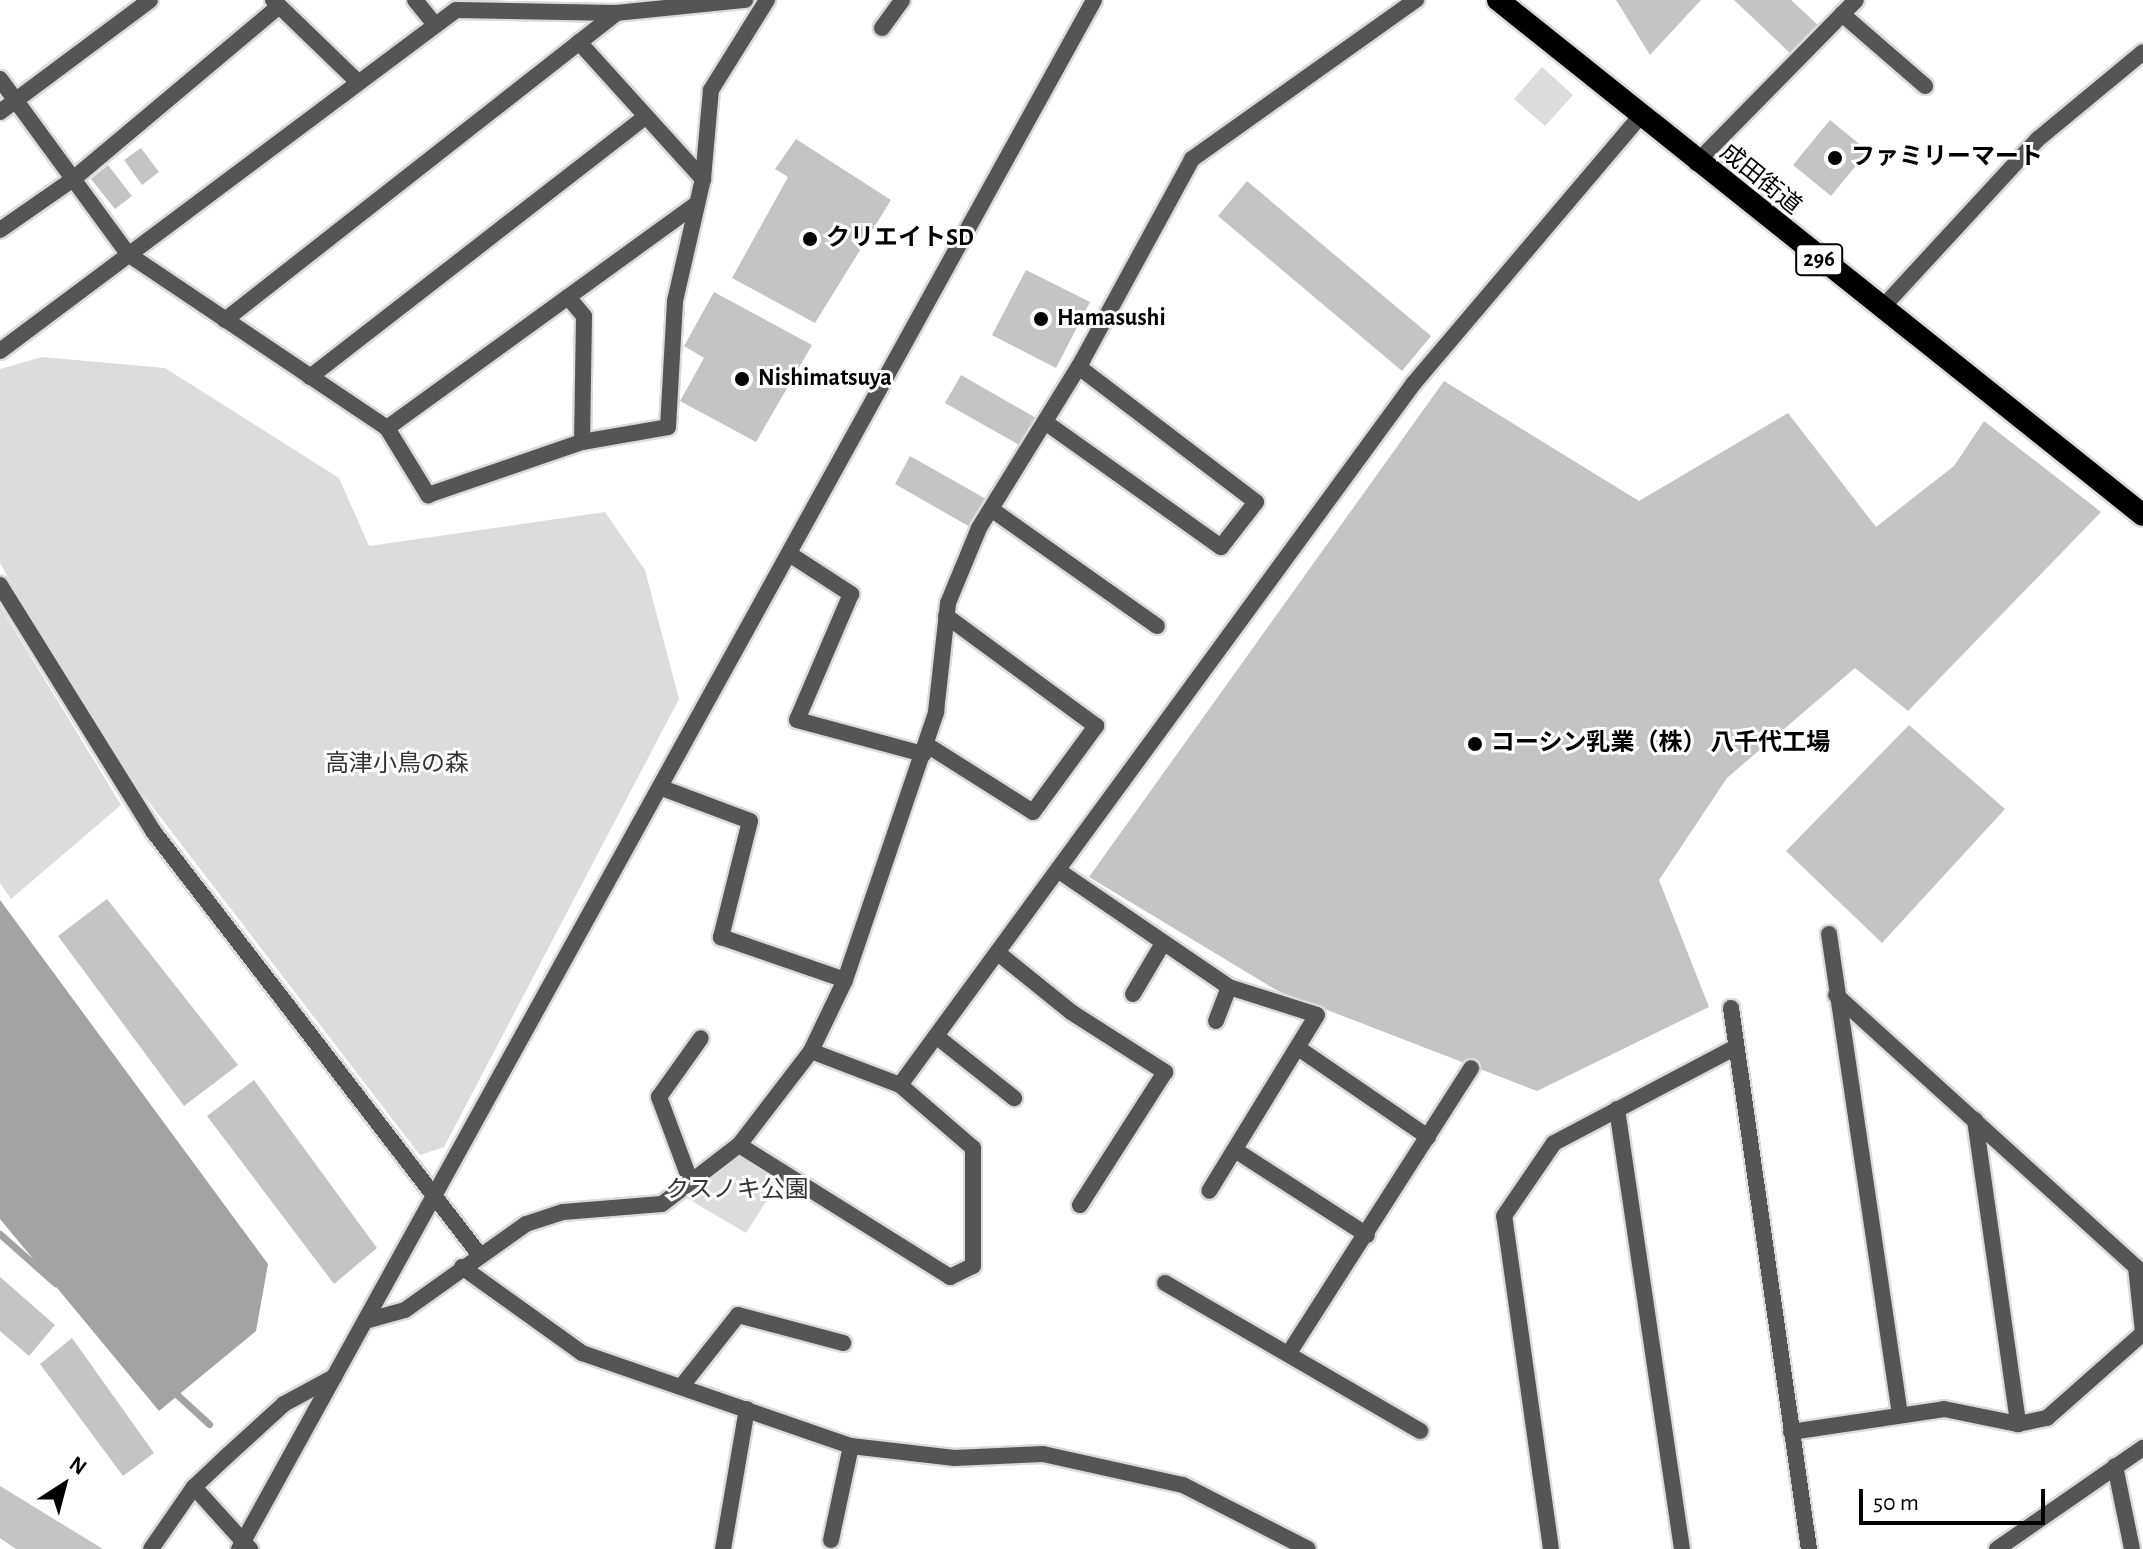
<!DOCTYPE html>
<html>
<head>
<meta charset="utf-8">
<style>
	body { margin:0 }
	#map { position:relative; width:2143px; height:1549px; overflow:hidden; background:#fff; font-family:"Alegreya Sans","Noto Sans JP",sans-serif }
	div>[style] { position:absolute }
	.green>* { inset:0; background:#dcdcdc }
	.water>* { inset:0; background:#a3a3a3 }
	.stream>* { height:7px; margin:-3.5px; padding:0 3.5px; transform-origin:3.5px; border-radius:3.5px; background:#a3a3a3 }
	.building>* { inset:0; background:#c4c4c4 }
	.roads { filter:drop-shadow(2px 0 #dbdbdb) drop-shadow(-2px 0 #dbdbdb) drop-shadow(0 2px #dbdbdb) drop-shadow(0 -2px #dbdbdb) }
	.minor>* { height:16px; margin:-8px; padding:0 8px; transform-origin:8px; border-radius:8px; background:#555 }
	.tertiary>* { height:16px; margin:-8px; padding:0 8px; transform-origin:8px; border-radius:8px; background:#555 }
	.trunk>* { height:22px; margin:-11px; padding:0 11px; transform-origin:11px; border-radius:11px; background:#000 }
	.dots>* { width:22px; height:22px; translate:-50% -50%; box-sizing:border-box; border:4px solid #fff; border-radius:50% }
	span { translate:-50% -50%; white-space:nowrap; text-align:center; line-height:1.15; -webkit-text-stroke:6px #fff; paint-order:stroke }
	.shield-label span { padding:2px 6px; background:#fff; border:2px solid; border-radius:6px; -webkit-text-stroke-width:0 }
	.shield-label { font-size:22px; color:#000; font-weight:700 }
	.poi-label { font-size:24px; color:#000; font-weight:700 }
	.left { translate:0 -50%; text-align:left }
	.street-label { font-size:24px; color:#000 }
	.park-label { font-size:24px; color:#333 }
	.north { position:absolute; left:24px; top:1445px; width:80px; height:80px; -webkit-text-stroke:6px #fff; paint-order:stroke; rotate:36deg; font-size:22px; font-weight:700; line-height:32px; text-align:center; color:#000 }
	.north::after { content:''; display:block; margin:auto; width:28px; height:36px; background:#000; clip-path:polygon(50% 0,100% 100%,50% 72%,0 100%) }
	.scale { position:absolute; left:1859px; top:1489px; width:186px; height:36px; box-sizing:border-box; border:4px solid #000; border-top:0; padding-left:10px; font-size:24px; line-height:28px; white-space:nowrap; color:#000; -webkit-text-stroke:6px #fff; paint-order:stroke }
</style>
</head>
<body>
<div id="map">
	<div class="green">
		<div style="clip-path:polygon(1542px 67px,1573px 95px,1545px 126px,1514px 99px)"></div>
		<div style="clip-path:polygon(42px 357px,165px 368px,339px 478px,369px 546px,605px 512px,645px 570px,679px 699px,444px 1147px,420px 1155px,92px 728px,0 563px,0 369px)"></div>
		<div style="clip-path:polygon(0 606px,121px 805px,11px 899px,0 883px)"></div>
		<div style="clip-path:polygon(738px 1150px,781px 1178px,746px 1233px,685px 1197px)"></div>
	</div>
	<div class="water">
		<div style="clip-path:polygon(0 900px,268px 1264px,256px 1331px,159px 1411px,0 1219px)"></div>
	</div>
	<div class="stream">
		<div style="left:0;top:1234px;width:74px;rotate:41.7deg"></div>
		<div style="left:173px;top:1391px;width:49px;rotate:42.5deg"></div>
	</div>
	<div class="building">
		<div style="clip-path:polygon(1616px 0,1701px 0,1650px 55px)"></div>
		<div style="clip-path:polygon(1734px 0,1791px 0,1818px 25px,1791px 54px)"></div>
		<div style="clip-path:polygon(1830px 120px,1868px 151px,1831px 196px,1793px 165px)"></div>
		<div style="clip-path:polygon(796px 139px,891px 200px,815px 323px,732px 278px,788px 177px,775px 169px)"></div>
		<div style="clip-path:polygon(141px 148px,159px 172px,142px 185px,124px 160px)"></div>
		<div style="clip-path:polygon(108px 165px,132px 196px,115px 209px,91px 179px)"></div>
		<div style="clip-path:polygon(1247px 181px,1431px 336px,1402px 371px,1218px 216px)"></div>
		<div style="clip-path:polygon(1026px 270px,1090px 302px,1056px 368px,992px 335px)"></div>
		<div style="clip-path:polygon(714px 292px,812px 345px,756px 442px,680px 401px,704px 358px,684px 346px)"></div>
		<div style="clip-path:polygon(961px 375px,1036px 418px,1021px 446px,945px 403px)"></div>
		<div style="clip-path:polygon(1444px 381px,1639px 501px,1788px 413px,1876px 527px,1954px 466px,1984px 421px,2101px 512px,1908px 711px,1855px 668px,1727px 778px,1659px 880px,1709px 1007px,1537px 1091px,1278px 991px,1089px 877px)"></div>
		<div style="clip-path:polygon(910px 456px,986px 499px,970px 527px,895px 484px)"></div>
		<div style="clip-path:polygon(1909px 725px,2005px 809px,1882px 943px,1786px 851px)"></div>
		<div style="clip-path:polygon(107px 899px,238px 1065px,184px 1106px,58px 936px)"></div>
		<div style="clip-path:polygon(254px 1080px,377px 1248px,334px 1284px,207px 1116px)"></div>
		<div style="clip-path:polygon(0 1277px,55px 1325px,29px 1356px,0 1331px)"></div>
		<div style="clip-path:polygon(72px 1338px,154px 1453px,123px 1476px,40px 1364px)"></div>
		<div style="clip-path:polygon(0 1486px,103px 1549px,16px 1549px,0 1538px)"></div>
	</div>
	<div class="roads">
		<div class="minor">
			<div style="left:273px;top:0;width:117px;rotate:44deg"></div>
			<div style="left:415px;top:0;width:28px;rotate:51deg"></div>
			<div style="left:1842px;top:14px;width:110px;rotate:40.9deg"></div>
			<div style="left:882px;top:28px;width:34px;rotate:-54deg"></div>
			<div style="left:579px;top:42px;width:185px;rotate:47.9deg"></div>
			<div style="left:0;top:79px;width:217px;rotate:53.8deg"></div>
			<div style="left:128px;top:254px;width:312px;rotate:33.9deg"></div>
			<div style="left:387px;top:428px;width:79px;rotate:58.5deg"></div>
			<div style="left:428px;top:495px;width:163px;rotate:-19deg"></div>
			<div style="left:582px;top:442px;width:87px;rotate:-9.9deg"></div>
			<div style="left:668px;top:427px;width:126px;rotate:-86.8deg"></div>
			<div style="left:675px;top:301px;width:125px;rotate:-77.1deg"></div>
			<div style="left:703px;top:179px;width:89px;rotate:-84.9deg"></div>
			<div style="left:711px;top:90px;width:106px;rotate:-58.1deg"></div>
			<div style="left:0;top:112px;width:187px;rotate:-36.7deg"></div>
			<div style="left:1696px;top:163px;width:228px;rotate:-45.5deg"></div>
			<div style="left:0;top:230px;width:88px;rotate:-34.8deg"></div>
			<div style="left:72px;top:180px;width:270px;rotate:-40deg"></div>
			<div style="left:568px;top:297px;width:25px;rotate:50deg"></div>
			<div style="left:584px;top:316px;width:126px;rotate:90.9deg"></div>
			<div style="left:1881px;top:309px;width:231px;rotate:-47.3deg"></div>
			<div style="left:2038px;top:139px;width:136px;rotate:-39.6deg"></div>
			<div style="left:225px;top:320px;width:497px;rotate:-38.1deg"></div>
			<div style="left:0;top:351px;width:569px;rotate:-36.79deg"></div>
			<div style="left:456px;top:10px;width:160px;rotate:1.1deg"></div>
			<div style="left:616px;top:13px;width:130px;rotate:-5.8deg"></div>
			<div style="left:310px;top:377px;width:425px;rotate:-37.8deg"></div>
			<div style="left:1045px;top:422px;width:216px;rotate:35.4deg"></div>
			<div style="left:1221px;top:547px;width:57px;rotate:-52.1deg"></div>
			<div style="left:1256px;top:502px;width:223px;rotate:-142.7deg"></div>
			<div style="left:387px;top:428px;width:382px;rotate:-35.9deg"></div>
			<div style="left:991px;top:509px;width:203px;rotate:35.2deg"></div>
			<div style="left:791px;top:555px;width:72px;rotate:33deg"></div>
			<div style="left:851px;top:594px;width:137px;rotate:113.2deg"></div>
			<div style="left:797px;top:720px;width:131px;rotate:15.1deg"></div>
			<div style="left:0;top:585px;width:290px;rotate:58.1deg"></div>
			<div style="left:153px;top:831px;width:534px;rotate:52.38deg"></div>
			<div style="left:927px;top:745px;width:125px;rotate:32.3deg"></div>
			<div style="left:1033px;top:812px;width:107px;rotate:-53.8deg"></div>
			<div style="left:1096px;top:726px;width:186px;rotate:-143.7deg"></div>
			<div style="left:662px;top:788px;width:94px;rotate:20.6deg"></div>
			<div style="left:750px;top:821px;width:120px;rotate:104deg"></div>
			<div style="left:721px;top:937px;width:131px;rotate:19.1deg"></div>
			<div style="left:1059px;top:871px;width:206px;rotate:34.3deg"></div>
			<div style="left:1229px;top:987px;width:92px;rotate:17.7deg"></div>
			<div style="left:1317px;top:1015px;width:206px;rotate:121.5deg"></div>
			<div style="left:1829px;top:934px;width:486px;rotate:81.6deg"></div>
			<div style="left:998px;top:953px;width:94px;rotate:38.9deg"></div>
			<div style="left:1071px;top:1012px;width:112px;rotate:32.6deg"></div>
			<div style="left:1165px;top:1072px;width:158px;rotate:122.6deg"></div>
			<div style="left:1133px;top:994px;width:57px;rotate:-59.4deg"></div>
			<div style="left:1836px;top:995px;width:405px;rotate:42.2deg"></div>
			<div style="left:2136px;top:1267px;width:66px;rotate:83.9deg"></div>
			<div style="left:1731px;top:1008px;width:547px;rotate:81.8deg"></div>
			<div style="left:1216px;top:1021px;width:36px;rotate:-69deg"></div>
			<div style="left:936px;top:1036px;width:100px;rotate:38.5deg"></div>
			<div style="left:1301px;top:1050px;width:154px;rotate:34.4deg"></div>
			<div style="left:900px;top:1085px;width:870px;rotate:-53.79deg"></div>
			<div style="left:1414px;top:383px;width:351px;rotate:-49.7deg"></div>
			<div style="left:1617px;top:1109px;width:445px;rotate:81.6deg"></div>
			<div style="left:1975px;top:1120px;width:307px;rotate:81.9deg"></div>
			<div style="left:739px;top:1145px;width:249px;rotate:32deg"></div>
			<div style="left:950px;top:1277px;width:25px;rotate:-26deg"></div>
			<div style="left:973px;top:1266px;width:118px;rotate:-90deg"></div>
			<div style="left:973px;top:1148px;width:96px;rotate:-139.2deg"></div>
			<div style="left:900px;top:1085px;width:95px;rotate:-159.1deg"></div>
			<div style="left:1235px;top:1150px;width:157px;rotate:32.8deg"></div>
			<div style="left:690px;top:1180px;width:89px;rotate:-110.5deg"></div>
			<div style="left:659px;top:1097px;width:72px;rotate:-54.6deg"></div>
			<div style="left:462px;top:1267px;width:148px;rotate:35.6deg"></div>
			<div style="left:582px;top:1353px;width:285px;rotate:19.1deg"></div>
			<div style="left:851px;top:1446px;width:104px;rotate:6.6deg"></div>
			<div style="left:954px;top:1458px;width:89px;rotate:-2.6deg"></div>
			<div style="left:1043px;top:1454px;width:143px;rotate:12.5deg"></div>
			<div style="left:1183px;top:1485px;width:140px;rotate:27.1deg"></div>
			<div style="left:1165px;top:1283px;width:295px;rotate:30.1deg"></div>
			<div style="left:365px;top:1321px;width:41px;rotate:-15.4deg"></div>
			<div style="left:405px;top:1310px;width:148px;rotate:-35.4deg"></div>
			<div style="left:526px;top:1224px;width:39px;rotate:-18deg"></div>
			<div style="left:563px;top:1212px;width:99px;rotate:-4.6deg"></div>
			<div style="left:662px;top:1204px;width:97px;rotate:-37.5deg"></div>
			<div style="left:739px;top:1145px;width:118px;rotate:-52.5deg"></div>
			<div style="left:811px;top:1051px;width:79px;rotate:-64.4deg"></div>
			<div style="left:845px;top:980px;width:283px;rotate:-71.2deg"></div>
			<div style="left:936px;top:712px;width:110px;rotate:-83.7deg"></div>
			<div style="left:948px;top:603px;width:81px;rotate:-67.5deg"></div>
			<div style="left:979px;top:528px;width:196px;rotate:-58.3deg"></div>
			<div style="left:1082px;top:361px;width:230px;rotate:-61.4deg"></div>
			<div style="left:1192px;top:159px;width:275px;rotate:-35.4deg"></div>
			<div style="left:1289px;top:1353px;width:338px;rotate:-57.4deg"></div>
			<div style="left:681px;top:1387px;width:92px;rotate:-51.6deg"></div>
			<div style="left:738px;top:1315px;width:109px;rotate:14.9deg"></div>
			<div style="left:1791px;top:1432px;width:155px;rotate:-8.5deg"></div>
			<div style="left:1944px;top:1409px;width:76px;rotate:11.5deg"></div>
			<div style="left:2018px;top:1424px;width:30px;rotate:-12deg"></div>
			<div style="left:2047px;top:1418px;width:128px;rotate:-41.5deg"></div>
			<div style="left:2115px;top:1466px;width:85px;rotate:78.4deg"></div>
			<div style="left:194px;top:1487px;width:84px;rotate:47.9deg"></div>
			<div style="left:831px;top:1540px;width:96px;rotate:-78deg"></div>
			<div style="left:151px;top:1549px;width:75px;rotate:-55.3deg"></div>
			<div style="left:194px;top:1487px;width:45px;rotate:-43.2deg"></div>
			<div style="left:227px;top:1456px;width:77px;rotate:-42.4deg"></div>
			<div style="left:284px;top:1404px;width:57px;rotate:-28.4deg"></div>
			<div style="left:723px;top:1549px;width:142px;rotate:-80.3deg"></div>
			<div style="left:1551px;top:1549px;width:336px;rotate:-98deg"></div>
			<div style="left:1504px;top:1216px;width:88px;rotate:-55.6deg"></div>
			<div style="left:1554px;top:1143px;width:204px;rotate:-27.8deg"></div>
			<div style="left:1997px;top:1549px;width:178px;rotate:-34.7deg"></div>
		</div>
		<div class="tertiary">
			<div style="left:239px;top:1549px;width:1769px;rotate:-61.1deg"></div>
		</div>
		<div class="trunk">
			<div style="left:1498px;top:0;width:825px;rotate:38.61deg"></div>
		</div>
	</div>
	<div class="dots">
		<div style="left:1835px;top:158px;background:#000"></div>
		<div style="left:810px;top:239px;background:#000"></div>
		<div style="left:1041px;top:319px;background:#000"></div>
		<div style="left:742px;top:379px;background:#000"></div>
		<div style="left:1475px;top:744px;background:#000"></div>
	</div>
	<div class="shield-label">
		<span style="left:1819px;top:260px">296</span>
	</div>
	<div class="poi-label">
		<span class="left" style="left:1851px;top:158px">ファミリーマート</span>
		<span class="left" style="left:826px;top:239px">クリエイトSD</span>
		<span class="left" style="left:1057px;top:319px">Hamasushi</span>
		<span class="left" style="left:758px;top:379px">Nishimatsuya</span>
		<span class="left" style="left:1491px;top:744px">コーシン乳業（株） 八千代工場</span>
	</div>
	<div class="street-label">
		<span style="left:1760px;top:180px;rotate:39deg">成田街道</span>
	</div>
	<div class="park-label">
		<span style="left:397px;top:765px">高津小鳥の森</span>
		<span style="left:737px;top:1191px">クスノキ公園</span>
	</div>
	<div class="north">N</div>
	<div class="scale">50 m</div>
</div>
</body>
</html>
